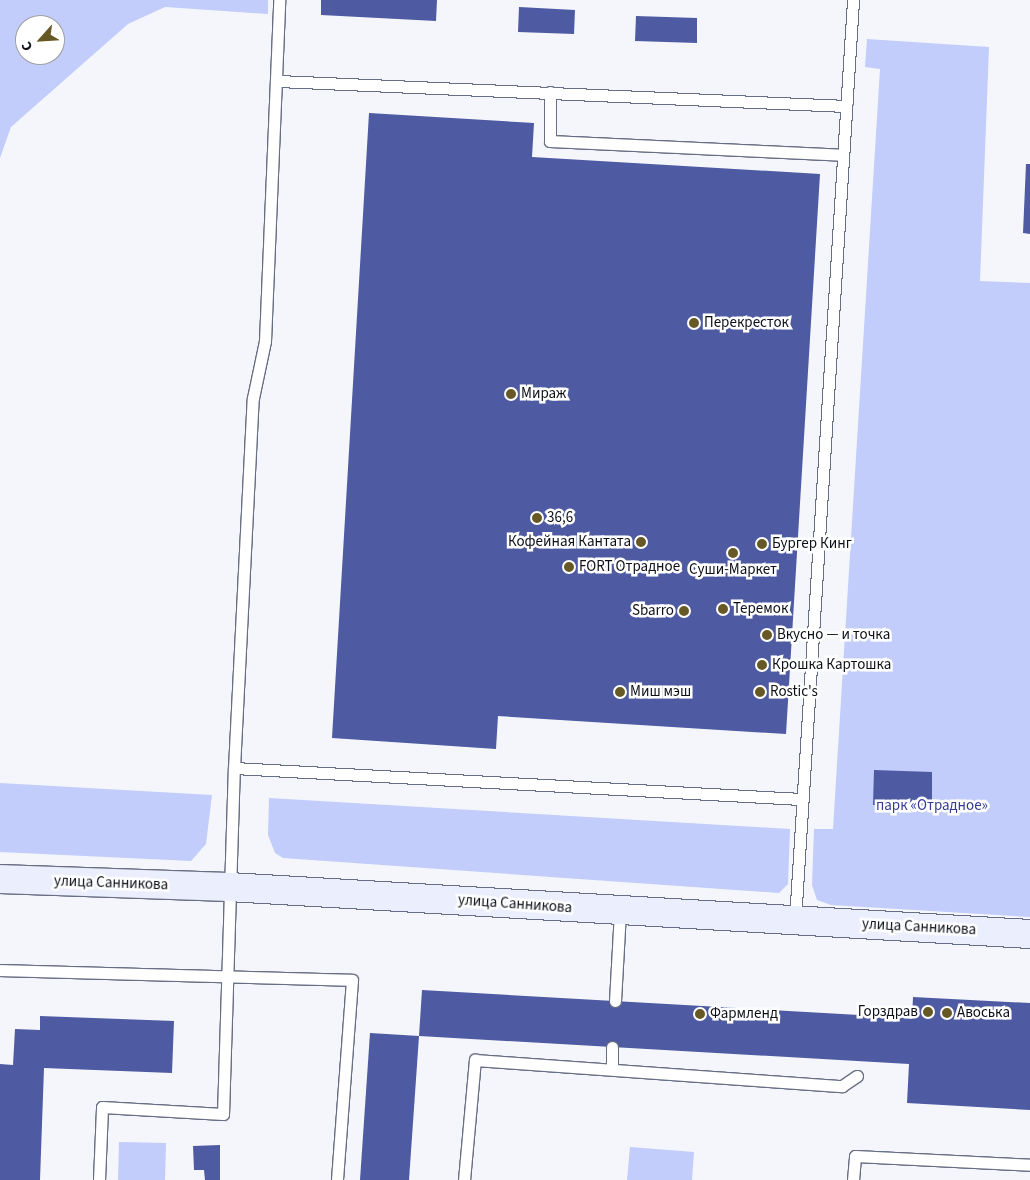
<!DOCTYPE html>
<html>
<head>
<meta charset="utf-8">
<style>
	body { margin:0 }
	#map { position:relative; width:1030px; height:1180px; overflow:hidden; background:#f4f6fb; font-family:"Source Sans 3",sans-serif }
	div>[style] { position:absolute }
	.green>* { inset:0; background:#c2cdfb }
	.building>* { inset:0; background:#4e5aa1 }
	.roads { filter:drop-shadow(1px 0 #686e83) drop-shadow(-1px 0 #686e83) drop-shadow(0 1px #686e83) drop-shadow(0 -1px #686e83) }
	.lane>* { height:11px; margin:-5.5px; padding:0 5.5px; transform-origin:5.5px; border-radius:5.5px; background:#fff }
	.secondary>* { height:28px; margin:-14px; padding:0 14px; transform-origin:14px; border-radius:14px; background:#ebeefd }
	.dots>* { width:14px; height:14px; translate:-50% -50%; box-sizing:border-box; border:2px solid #fff; border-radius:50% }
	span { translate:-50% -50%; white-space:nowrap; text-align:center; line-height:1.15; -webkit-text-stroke:5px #fff; paint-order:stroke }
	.poi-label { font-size:15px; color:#0e1018 }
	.left { translate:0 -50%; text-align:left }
	.right { translate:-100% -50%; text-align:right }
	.park-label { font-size:15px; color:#343b94 }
	.street-label { font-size:15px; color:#0e1018 }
	.north { position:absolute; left:15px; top:15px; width:50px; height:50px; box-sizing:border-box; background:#fff; border:1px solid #9f9fa3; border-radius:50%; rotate:244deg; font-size:14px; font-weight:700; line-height:20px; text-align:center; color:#0e1018 }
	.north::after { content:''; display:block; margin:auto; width:18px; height:22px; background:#675926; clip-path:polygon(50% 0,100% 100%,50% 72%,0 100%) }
</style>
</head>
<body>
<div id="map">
	<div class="green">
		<div style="clip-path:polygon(evenodd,0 0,268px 0,268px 14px,165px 7px,128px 24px,11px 127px,0 158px,0 0,25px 25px,55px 25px,55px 55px,25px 55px,25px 25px)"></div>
		<div style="clip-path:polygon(867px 39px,989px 47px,980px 281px,1030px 283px,1030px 917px,831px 905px,817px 900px,812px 885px,814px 829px,833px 829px,880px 69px,865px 67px)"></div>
		<div style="clip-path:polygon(0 783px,212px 795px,206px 844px,191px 861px,0 852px)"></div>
		<div style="clip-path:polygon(269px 798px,790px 829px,788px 884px,779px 893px,283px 858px,275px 853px,268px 835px)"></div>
		<div style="clip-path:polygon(119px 1142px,166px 1143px,165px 1180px,118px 1180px)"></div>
		<div style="clip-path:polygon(630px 1147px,694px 1152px,692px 1180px,627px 1180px)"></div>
	</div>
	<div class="building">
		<div style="clip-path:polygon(321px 0,437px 0,436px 21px,321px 15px)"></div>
		<div style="clip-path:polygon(519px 7px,575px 10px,574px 34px,518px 32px)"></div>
		<div style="clip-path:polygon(636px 16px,697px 18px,697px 43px,635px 41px)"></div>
		<div style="clip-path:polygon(369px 113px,534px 123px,532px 157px,820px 174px,786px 734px,498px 716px,496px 749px,332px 738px)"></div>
		<div style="clip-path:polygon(1026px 164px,1030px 164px,1030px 234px,1023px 233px)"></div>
		<div style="clip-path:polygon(874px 770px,932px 772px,932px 806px,873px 805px)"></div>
		<div style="clip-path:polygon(422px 990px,912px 1018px,913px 997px,1030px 1003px,1030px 1110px,907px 1103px,909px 1064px,419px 1036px)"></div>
		<div style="clip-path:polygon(40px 1016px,174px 1021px,172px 1073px,44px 1068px,40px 1180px,0 1180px,0 1064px,13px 1065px,15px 1029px,40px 1030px)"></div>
		<div style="clip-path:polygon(370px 1033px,419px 1036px,409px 1180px,360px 1180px)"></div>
		<div style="clip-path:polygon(220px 1145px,220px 1180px,205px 1180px,204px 1170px,194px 1170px,193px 1146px)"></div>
	</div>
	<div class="roads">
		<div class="lane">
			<div style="left:278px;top:81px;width:569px;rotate:2.52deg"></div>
			<div style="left:550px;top:92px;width:49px;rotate:90deg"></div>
			<div style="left:550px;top:141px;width:292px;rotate:2.7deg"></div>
			<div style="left:234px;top:768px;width:568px;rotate:3.13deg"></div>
			<div style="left:795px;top:920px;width:922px;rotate:-86.39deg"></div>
			<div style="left:0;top:970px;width:352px;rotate:1.6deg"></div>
			<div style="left:352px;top:980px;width:201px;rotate:94.3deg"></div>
			<div style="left:615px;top:1001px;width:90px;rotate:-86.8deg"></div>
			<div style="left:612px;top:1068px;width:21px;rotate:-90deg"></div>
			<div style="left:99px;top:1180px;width:73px;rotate:-87.6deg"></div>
			<div style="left:102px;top:1107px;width:121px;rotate:3.3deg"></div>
			<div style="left:223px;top:1114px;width:346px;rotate:-88.2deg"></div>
			<div style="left:234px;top:768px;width:370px;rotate:-87.1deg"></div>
			<div style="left:253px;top:398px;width:58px;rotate:-78.1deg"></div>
			<div style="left:265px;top:341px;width:341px;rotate:-87.6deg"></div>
			<div style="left:464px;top:1180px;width:121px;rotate:-84.8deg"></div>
			<div style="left:475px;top:1060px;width:368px;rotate:4.1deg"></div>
			<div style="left:842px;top:1086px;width:18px;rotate:-34deg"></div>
			<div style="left:853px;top:1180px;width:24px;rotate:-85deg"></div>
			<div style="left:855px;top:1156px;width:175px;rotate:2.9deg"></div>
		</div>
		<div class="secondary">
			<div style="left:0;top:879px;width:229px;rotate:2deg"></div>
			<div style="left:229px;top:887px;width:802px;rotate:3.36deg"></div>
		</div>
	</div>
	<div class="dots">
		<div style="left:694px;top:323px;background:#675926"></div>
		<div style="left:511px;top:394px;background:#675926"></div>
		<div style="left:537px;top:518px;background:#675926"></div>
		<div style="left:641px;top:542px;background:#675926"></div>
		<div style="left:762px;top:544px;background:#675926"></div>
		<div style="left:733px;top:553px;background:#675926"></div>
		<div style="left:569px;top:567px;background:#675926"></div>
		<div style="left:723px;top:609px;background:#675926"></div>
		<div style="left:684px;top:611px;background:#675926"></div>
		<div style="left:767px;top:635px;background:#675926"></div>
		<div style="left:762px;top:665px;background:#675926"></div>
		<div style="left:620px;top:692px;background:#675926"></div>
		<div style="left:760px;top:692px;background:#675926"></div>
		<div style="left:928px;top:1012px;background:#675926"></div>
		<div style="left:947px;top:1013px;background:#675926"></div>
		<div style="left:700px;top:1014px;background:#675926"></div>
	</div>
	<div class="poi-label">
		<span class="left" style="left:704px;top:323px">Перекресток</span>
		<span class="left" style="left:521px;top:394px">Мираж</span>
		<span class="left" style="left:547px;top:518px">36,6</span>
		<span class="right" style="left:631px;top:542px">Кофейная Кантата</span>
		<span class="left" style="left:772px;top:544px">Бургер Кинг</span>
		<span class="left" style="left:579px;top:567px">FORT Отрадное</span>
		<span style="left:733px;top:570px">Суши-Маркет</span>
		<span class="left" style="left:733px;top:609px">Теремок</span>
		<span class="right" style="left:674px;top:611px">Sbarro</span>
		<span class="left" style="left:777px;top:635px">Вкусно — и точка</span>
		<span class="left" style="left:772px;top:665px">Крошка Картошка</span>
		<span class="left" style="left:630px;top:692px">Миш мэш</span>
		<span class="left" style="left:770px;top:692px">Rostic's</span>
		<span class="right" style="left:918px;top:1012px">Горздрав</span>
		<span class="left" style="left:957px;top:1013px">Авоська</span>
		<span class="left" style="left:710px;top:1014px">Фармленд</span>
	</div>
	<div class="park-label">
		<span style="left:932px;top:806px">парк «Отрадное»</span>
	</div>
	<div class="street-label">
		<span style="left:111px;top:883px;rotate:2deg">улица Санникова</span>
		<span style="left:515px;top:904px;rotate:4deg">улица Санникова</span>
		<span style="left:919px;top:927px;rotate:3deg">улица Санникова</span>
	</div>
	<div class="north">С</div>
</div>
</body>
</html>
